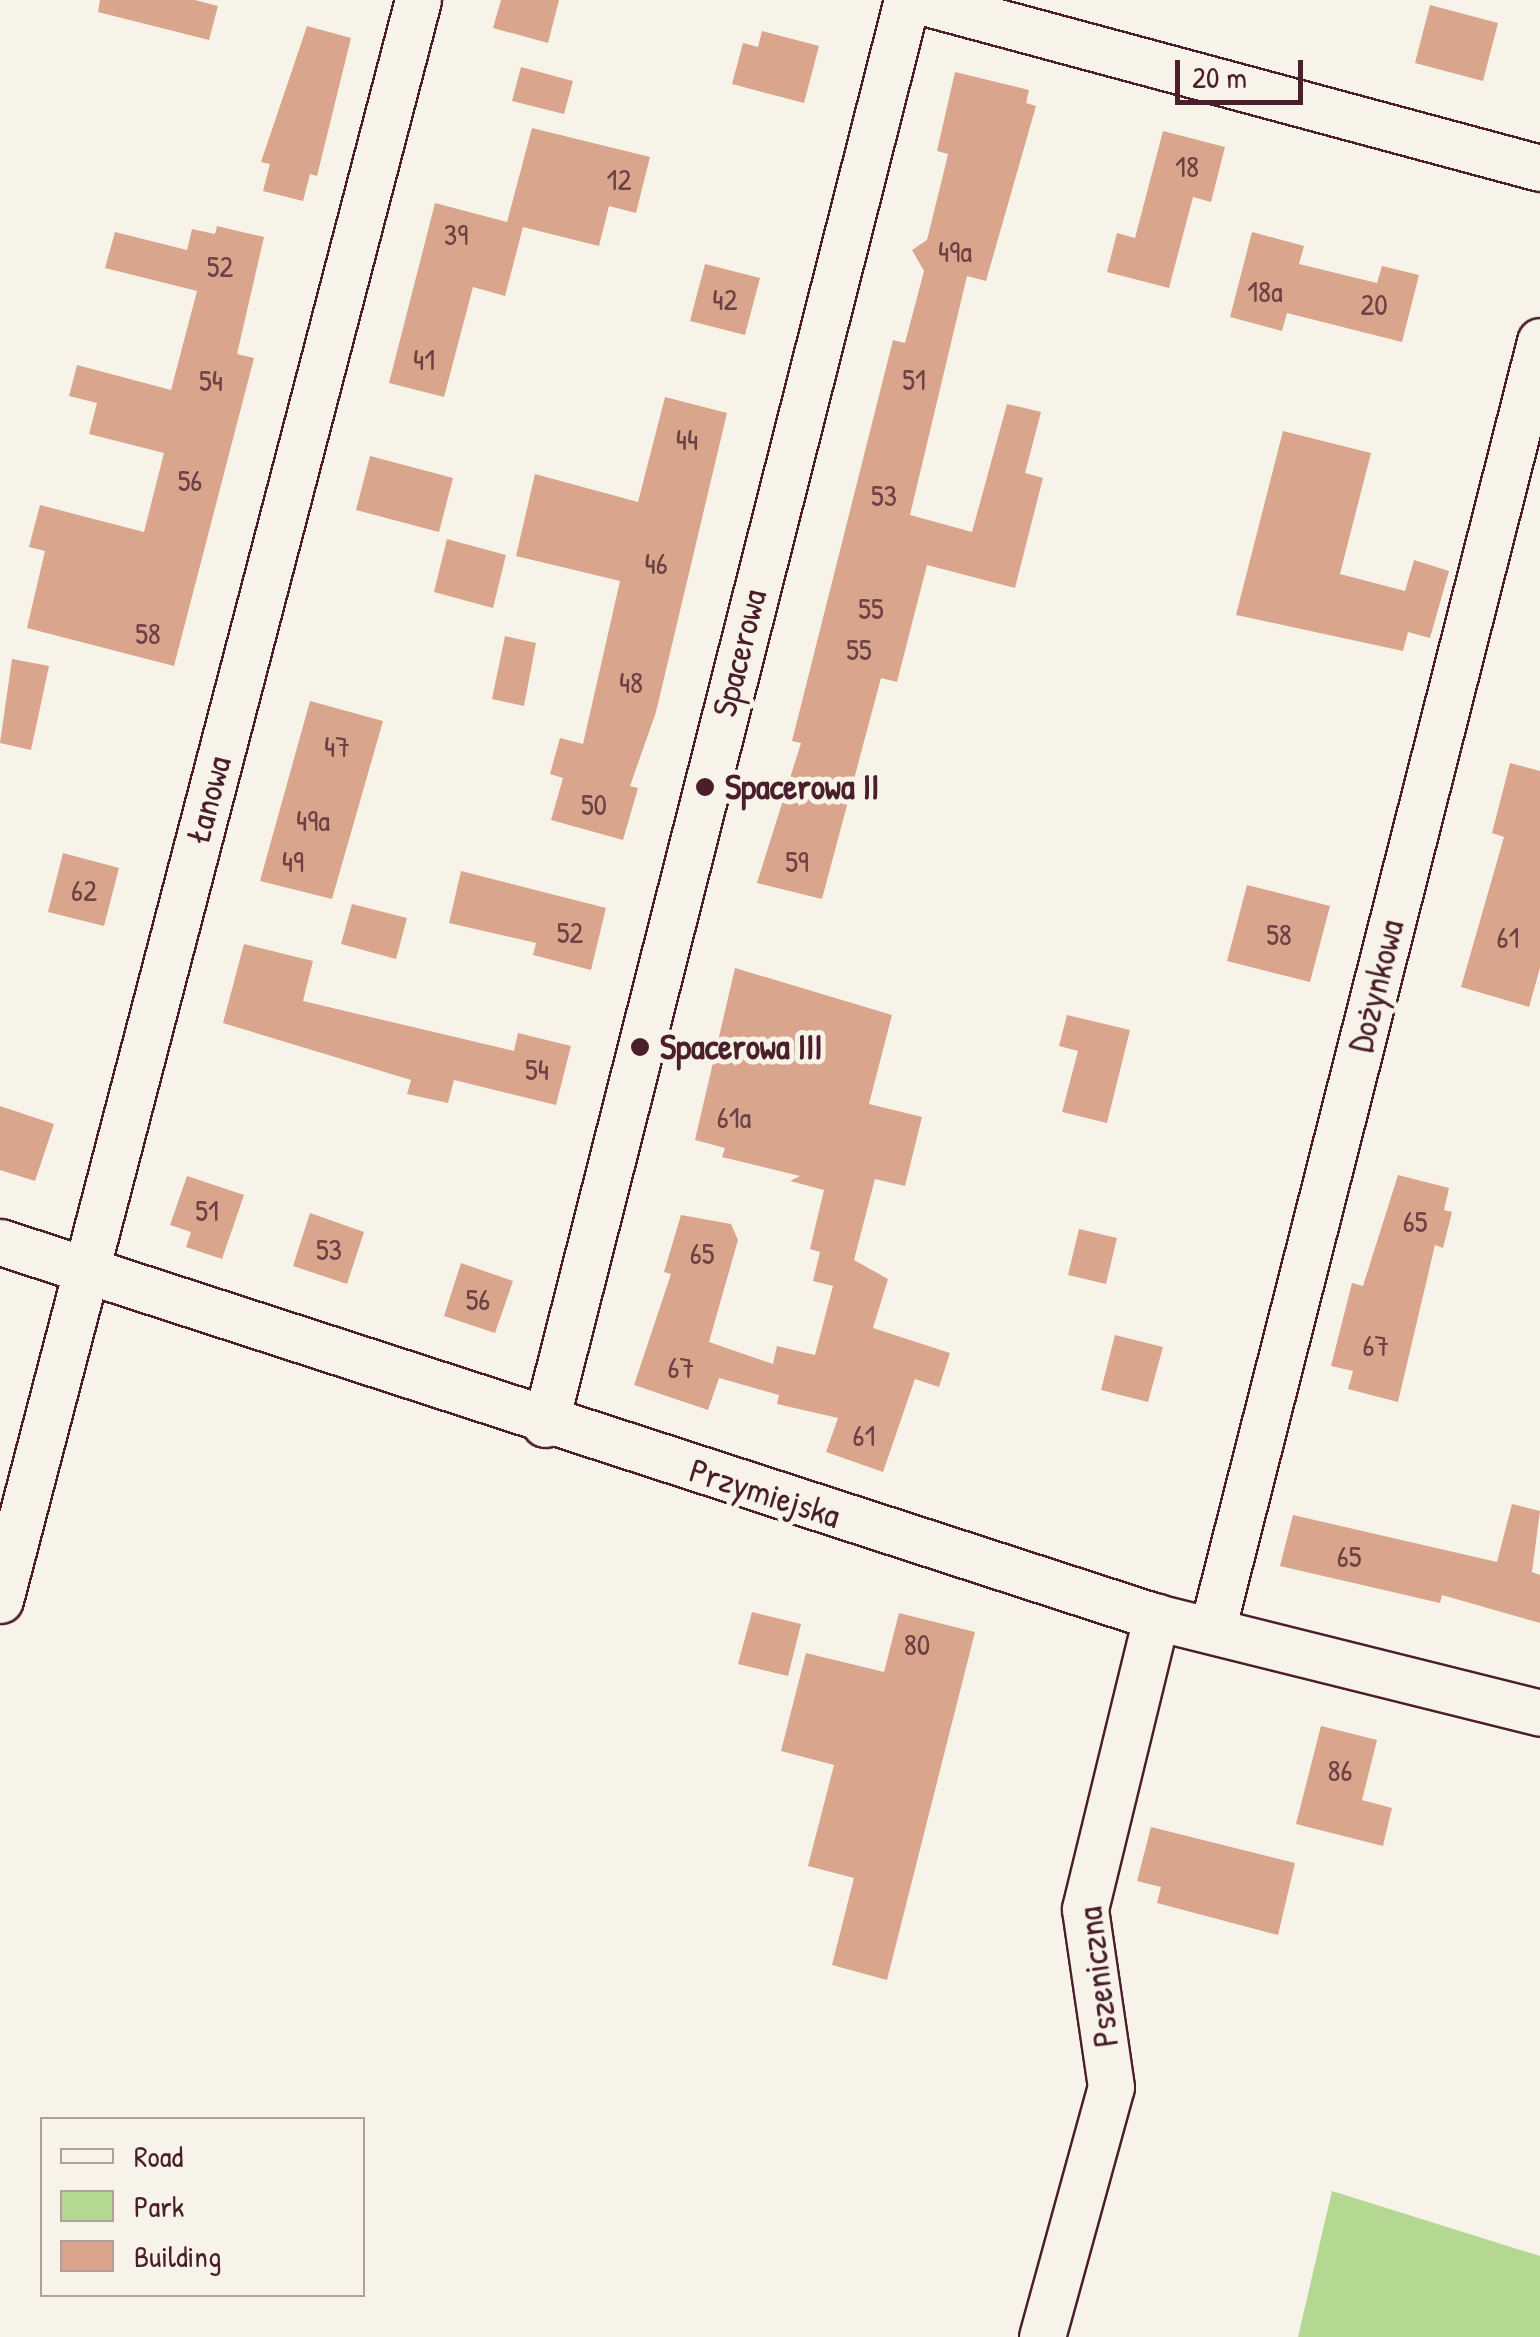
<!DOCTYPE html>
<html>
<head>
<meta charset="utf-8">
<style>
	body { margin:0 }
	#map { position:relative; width:1540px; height:2337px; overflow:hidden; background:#f7f3e8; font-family:"Patrick Hand",sans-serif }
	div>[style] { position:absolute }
	.green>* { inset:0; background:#b4d892 }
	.building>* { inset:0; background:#d9a68d }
	.roads { filter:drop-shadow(2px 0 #4a1f2b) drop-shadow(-2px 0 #4a1f2b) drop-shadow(0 2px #4a1f2b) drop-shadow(0 -2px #4a1f2b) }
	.street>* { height:45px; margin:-22.5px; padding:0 22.5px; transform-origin:22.5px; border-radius:22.5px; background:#f7f3e8 }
	.dots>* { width:28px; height:28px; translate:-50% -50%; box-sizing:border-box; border:5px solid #f7f3e8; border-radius:50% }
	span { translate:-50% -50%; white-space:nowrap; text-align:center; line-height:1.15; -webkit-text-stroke:10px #f7f3e8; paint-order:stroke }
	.number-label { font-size:30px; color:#6e4144 }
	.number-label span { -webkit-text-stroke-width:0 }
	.street-label { font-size:35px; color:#4a1f2b }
	.poi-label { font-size:35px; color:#4a1f2b; font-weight:700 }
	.left { translate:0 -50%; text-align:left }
	.legend { position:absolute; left:40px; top:2117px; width:325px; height:180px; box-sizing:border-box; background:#f7f3e8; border:2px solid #b29e9c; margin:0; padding:12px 18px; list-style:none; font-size:30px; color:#4a1f2b }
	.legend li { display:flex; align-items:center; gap:20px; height:50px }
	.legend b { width:50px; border:2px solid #b29e9c }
	.scale { position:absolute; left:1175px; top:60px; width:128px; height:45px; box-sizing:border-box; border:5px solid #4a1f2b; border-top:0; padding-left:12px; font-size:30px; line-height:35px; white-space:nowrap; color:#4a1f2b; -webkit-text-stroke:8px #f7f3e8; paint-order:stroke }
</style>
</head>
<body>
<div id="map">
	<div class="green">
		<div style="clip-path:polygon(1332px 2191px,1540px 2256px,1540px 2337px,1298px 2337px)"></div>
	</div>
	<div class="building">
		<div style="clip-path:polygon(100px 0,195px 0,218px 6px,209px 40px,98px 12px)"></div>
		<div style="clip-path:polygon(501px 0,559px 0,548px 43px,493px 28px)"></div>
		<div style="clip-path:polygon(1430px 5px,1498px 23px,1483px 81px,1415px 63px)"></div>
		<div style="clip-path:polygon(307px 26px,351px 38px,317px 176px,310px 174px,303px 201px,263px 191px,270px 164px,261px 162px)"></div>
		<div style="clip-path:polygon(762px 31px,819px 46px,804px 103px,732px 84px,743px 43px,758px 47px)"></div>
		<div style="clip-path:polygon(521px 67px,573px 81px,564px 114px,512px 101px)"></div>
		<div style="clip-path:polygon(955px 72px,1029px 90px,1026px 103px,1036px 106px,986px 281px,967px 276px,910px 515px,972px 532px,1007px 404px,1041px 412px,1025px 473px,1043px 478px,1015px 588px,927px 565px,897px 682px,881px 678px,822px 899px,757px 883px,801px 743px,792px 741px,893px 340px,905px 343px,924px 271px,912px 250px,927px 240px,945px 167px,948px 154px,937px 151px)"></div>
		<div style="clip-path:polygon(532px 128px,650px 157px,636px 213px,609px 206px,599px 246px,523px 227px,505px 296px,473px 287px,444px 397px,389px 383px,435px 203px,507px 222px)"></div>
		<div style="clip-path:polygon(1163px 131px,1225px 147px,1211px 202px,1193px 197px,1169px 288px,1107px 272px,1117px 233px,1135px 238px)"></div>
		<div style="clip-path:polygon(217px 226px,264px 237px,237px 354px,254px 358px,174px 666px,27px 628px,45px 551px,29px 547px,40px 505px,144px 532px,164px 453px,89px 434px,97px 403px,69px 396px,77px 365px,171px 390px,197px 291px,105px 268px,115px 232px,187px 250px,192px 229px,215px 234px)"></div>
		<div style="clip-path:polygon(1252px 232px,1304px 246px,1299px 264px,1377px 283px,1382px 266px,1419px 275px,1402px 342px,1287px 313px,1282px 331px,1230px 317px)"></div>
		<div style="clip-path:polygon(705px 264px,760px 278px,745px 335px,690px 321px)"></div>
		<div style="clip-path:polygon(665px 397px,727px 413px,656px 712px,630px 786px,638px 788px,623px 840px,551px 820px,563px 778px,550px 774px,560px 738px,583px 744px,620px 581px,516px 556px,535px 474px,638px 502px)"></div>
		<div style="clip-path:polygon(1283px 431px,1371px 453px,1340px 574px,1405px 591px,1414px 560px,1449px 571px,1430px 638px,1408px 632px,1403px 651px,1236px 615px)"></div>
		<div style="clip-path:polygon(370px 456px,453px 478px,439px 532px,356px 510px)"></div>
		<div style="clip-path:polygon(447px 539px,506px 555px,493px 608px,434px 592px)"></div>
		<div style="clip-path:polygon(505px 636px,536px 643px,524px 706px,492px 699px)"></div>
		<div style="clip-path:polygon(12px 659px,49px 666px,31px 750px,0 743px)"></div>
		<div style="clip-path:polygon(310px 701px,383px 721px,332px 899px,260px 881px)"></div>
		<div style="clip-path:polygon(1510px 763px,1540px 771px,1540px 968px,1529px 1007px,1461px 987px,1504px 837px,1492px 833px)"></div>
		<div style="clip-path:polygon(63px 853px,119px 868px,104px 926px,48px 912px)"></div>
		<div style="clip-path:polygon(461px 871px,606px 908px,591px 970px,533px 955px,536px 943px,449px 923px)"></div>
		<div style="clip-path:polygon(1247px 885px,1330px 906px,1310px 982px,1227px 961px)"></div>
		<div style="clip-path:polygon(352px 904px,407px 918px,396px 959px,341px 944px)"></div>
		<div style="clip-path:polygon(244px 944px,313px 961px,303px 1001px,514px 1051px,518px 1033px,571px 1046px,556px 1105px,454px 1080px,448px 1103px,407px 1094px,411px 1080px,223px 1023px)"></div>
		<div style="clip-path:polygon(735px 968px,892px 1015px,869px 1104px,922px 1117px,905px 1186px,875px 1179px,854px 1260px,888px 1279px,873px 1328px,950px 1353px,939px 1387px,915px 1379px,883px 1472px,826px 1452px,838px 1418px,777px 1404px,779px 1395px,719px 1378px,708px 1410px,634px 1385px,671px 1274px,664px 1272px,681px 1215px,731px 1224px,738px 1240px,709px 1342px,773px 1364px,777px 1346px,815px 1355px,833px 1286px,813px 1281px,820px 1252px,810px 1249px,824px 1190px,790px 1181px,800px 1176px,722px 1157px,725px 1148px,695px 1140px)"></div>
		<div style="clip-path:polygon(1067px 1015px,1130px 1030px,1107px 1123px,1062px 1112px,1078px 1051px,1059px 1046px)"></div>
		<div style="clip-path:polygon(0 1106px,54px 1124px,35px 1181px,0 1170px)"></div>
		<div style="clip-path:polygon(1398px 1175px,1449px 1188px,1444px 1210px,1452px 1212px,1443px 1248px,1435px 1245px,1398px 1402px,1348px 1389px,1353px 1371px,1331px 1366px,1352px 1283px,1363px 1286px)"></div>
		<div style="clip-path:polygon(187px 1176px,244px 1195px,222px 1259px,186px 1247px,191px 1232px,170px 1225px)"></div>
		<div style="clip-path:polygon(310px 1213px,364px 1232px,347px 1284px,293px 1266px)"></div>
		<div style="clip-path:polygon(1079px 1229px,1117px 1238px,1106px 1284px,1068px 1275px)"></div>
		<div style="clip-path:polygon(461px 1263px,513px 1281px,495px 1333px,444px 1316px)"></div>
		<div style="clip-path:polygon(1115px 1335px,1163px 1347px,1148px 1402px,1101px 1390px)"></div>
		<div style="clip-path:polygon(1512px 1504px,1540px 1511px,1532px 1572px,1540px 1575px,1540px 1623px,1442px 1595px,1440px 1603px,1280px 1566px,1293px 1515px,1497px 1562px)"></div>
		<div style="clip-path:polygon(752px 1612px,801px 1624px,788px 1676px,738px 1664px)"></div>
		<div style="clip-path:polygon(899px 1613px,975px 1632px,887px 1980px,832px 1965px,854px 1878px,808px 1866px,834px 1765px,781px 1751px,806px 1653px,884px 1672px)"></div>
		<div style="clip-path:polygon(1321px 1726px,1377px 1740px,1362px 1800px,1392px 1808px,1383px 1846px,1296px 1824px)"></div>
		<div style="clip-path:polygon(1151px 1827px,1295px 1863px,1278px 1935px,1157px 1903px,1161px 1887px,1137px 1881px)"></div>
	</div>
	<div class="roads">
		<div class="street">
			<div style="left:916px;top:0;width:646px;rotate:15.07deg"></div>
			<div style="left:0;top:1242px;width:1215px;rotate:17.97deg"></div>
			<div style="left:1156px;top:1617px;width:396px;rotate:14deg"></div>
			<div style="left:545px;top:1424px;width:1469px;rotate:-75.74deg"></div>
			<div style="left:0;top:1600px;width:1654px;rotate:-75.36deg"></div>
			<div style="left:1212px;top:1630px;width:1330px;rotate:-75.72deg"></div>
			<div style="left:1042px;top:2337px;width:259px;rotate:-74.6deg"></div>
			<div style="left:1111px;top:2087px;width:180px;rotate:-98.3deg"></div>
			<div style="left:1085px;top:1909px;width:301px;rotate:-76.3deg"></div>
		</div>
	</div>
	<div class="dots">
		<div style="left:705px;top:787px;background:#4a1f2b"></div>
		<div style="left:640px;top:1047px;background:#4a1f2b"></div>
	</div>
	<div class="number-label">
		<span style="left:1187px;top:166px">18</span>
		<span style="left:619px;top:179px">12</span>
		<span style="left:456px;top:234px">39</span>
		<span style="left:955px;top:251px">49a</span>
		<span style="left:220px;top:266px">52</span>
		<span style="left:1265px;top:291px">18a</span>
		<span style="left:725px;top:299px">42</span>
		<span style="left:1374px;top:304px">20</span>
		<span style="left:424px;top:359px">41</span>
		<span style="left:914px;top:379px">51</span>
		<span style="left:211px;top:380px">54</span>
		<span style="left:687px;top:439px">44</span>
		<span style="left:190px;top:480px">56</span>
		<span style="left:884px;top:495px">53</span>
		<span style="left:656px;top:563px">46</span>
		<span style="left:871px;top:608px">55</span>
		<span style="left:148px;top:633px">58</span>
		<span style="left:859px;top:649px">55</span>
		<span style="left:631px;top:682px">48</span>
		<span style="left:337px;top:746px">47</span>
		<span style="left:594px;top:804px">50</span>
		<span style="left:313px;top:820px">49a</span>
		<span style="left:293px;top:861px">49</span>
		<span style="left:797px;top:861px">59</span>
		<span style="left:84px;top:890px">62</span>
		<span style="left:570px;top:932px">52</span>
		<span style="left:1279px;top:934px">58</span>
		<span style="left:1508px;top:937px">61</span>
		<span style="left:537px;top:1069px">54</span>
		<span style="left:734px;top:1117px">61a</span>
		<span style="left:207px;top:1210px">51</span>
		<span style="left:1415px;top:1221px">65</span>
		<span style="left:329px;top:1249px">53</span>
		<span style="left:702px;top:1253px">65</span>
		<span style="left:478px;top:1299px">56</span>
		<span style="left:1376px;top:1345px">67</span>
		<span style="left:681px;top:1367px">67</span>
		<span style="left:864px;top:1435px">61</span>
		<span style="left:1349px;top:1556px">65</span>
		<span style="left:917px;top:1644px">80</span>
		<span style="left:1340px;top:1770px">86</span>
	</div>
	<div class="street-label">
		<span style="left:739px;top:653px;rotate:-76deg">Spacerowa</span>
		<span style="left:208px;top:800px;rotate:-75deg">Łanowa</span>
		<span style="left:1376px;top:986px;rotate:-76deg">Dożynkowa</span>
		<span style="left:765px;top:1493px;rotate:18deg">Przymiejska</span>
		<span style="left:1098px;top:1977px;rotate:-97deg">Pszeniczna</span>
	</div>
	<div class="poi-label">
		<span class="left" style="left:725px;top:787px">Spacerowa II</span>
		<span class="left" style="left:660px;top:1047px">Spacerowa III</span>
	</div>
	<ul class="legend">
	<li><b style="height:12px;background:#f7f3e8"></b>Road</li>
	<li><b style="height:28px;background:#b4d892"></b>Park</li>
	<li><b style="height:28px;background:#d9a68d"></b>Building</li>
	</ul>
	<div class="scale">20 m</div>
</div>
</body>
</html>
